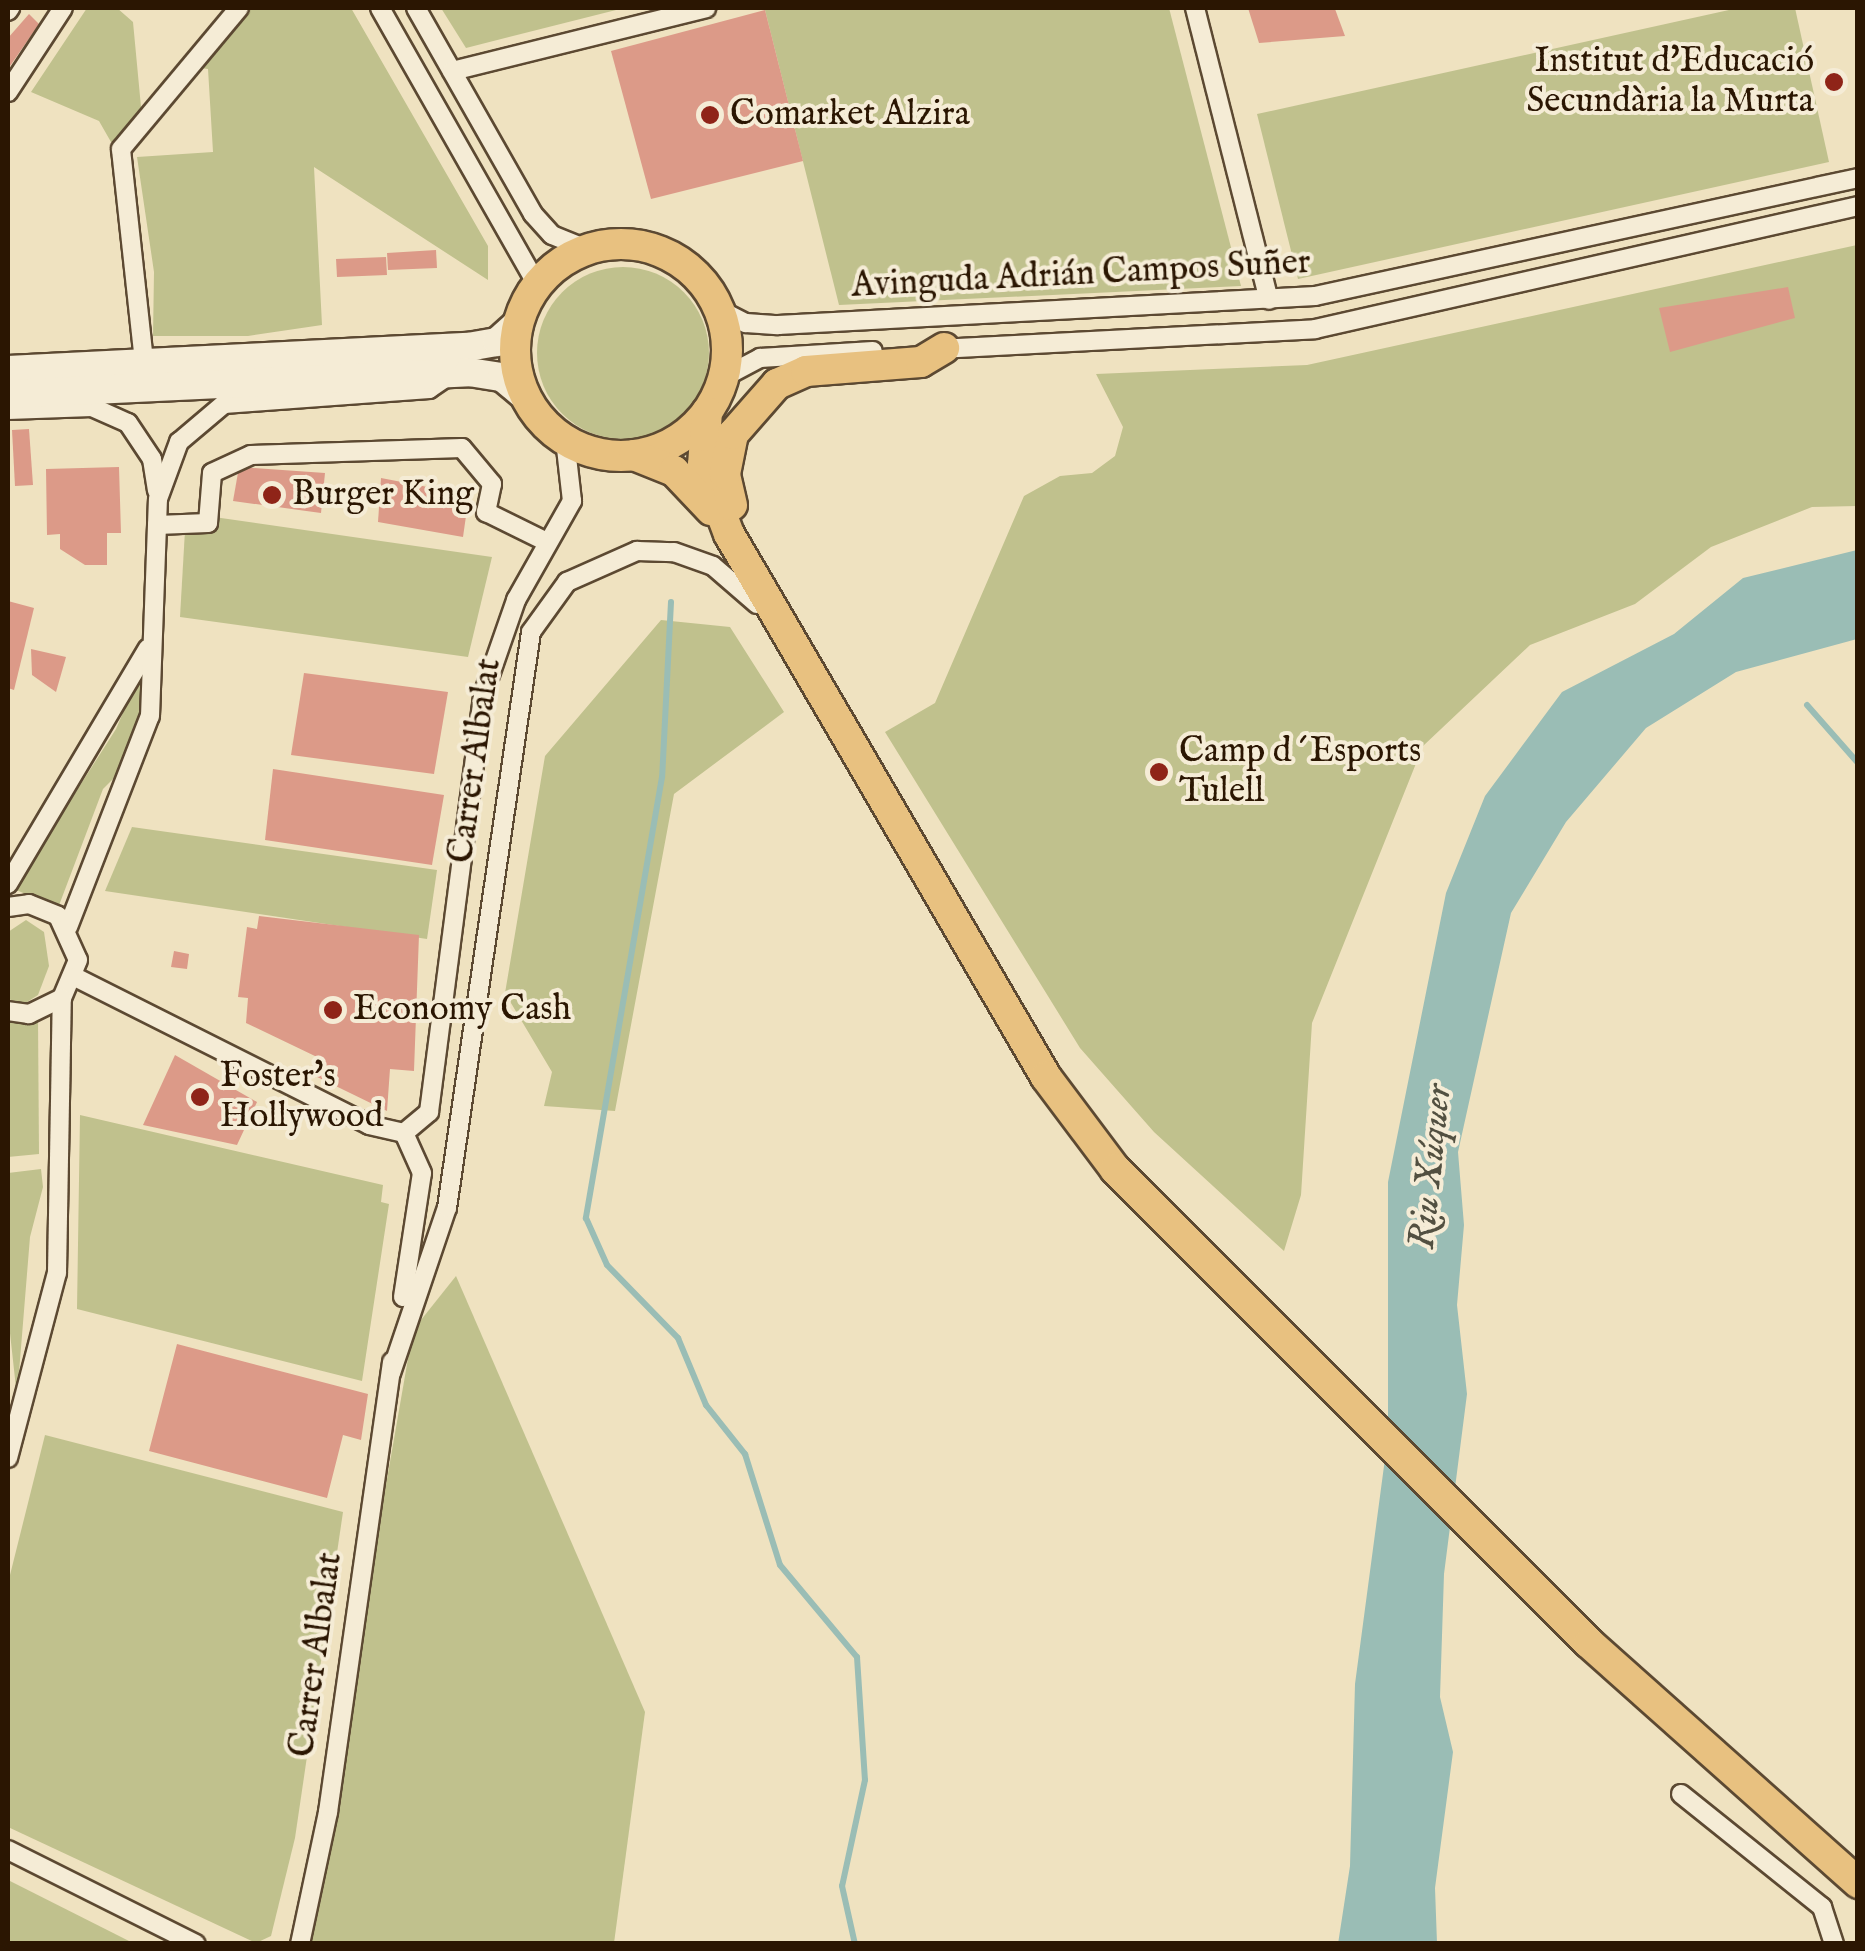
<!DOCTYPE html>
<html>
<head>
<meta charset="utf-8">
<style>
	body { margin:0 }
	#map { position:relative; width:1865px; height:1951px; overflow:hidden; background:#efe2c0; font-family:"IM FELL English",serif }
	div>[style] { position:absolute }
	.green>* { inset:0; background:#c0c18d }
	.round { border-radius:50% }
	.water>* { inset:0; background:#9abdb5 }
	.stream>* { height:6px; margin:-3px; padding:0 3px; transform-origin:3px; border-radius:3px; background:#9abdb5 }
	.building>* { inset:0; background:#dc9a88 }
	.roads { filter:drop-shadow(2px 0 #5c4932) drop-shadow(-2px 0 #5c4932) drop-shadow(0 2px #5c4932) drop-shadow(0 -2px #5c4932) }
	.street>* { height:18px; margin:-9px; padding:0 9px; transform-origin:9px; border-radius:9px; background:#f5ecd6 }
	.secondary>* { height:28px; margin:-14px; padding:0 14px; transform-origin:14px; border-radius:14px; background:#f5ecd6 }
	.primary>* { height:30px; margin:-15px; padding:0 15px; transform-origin:15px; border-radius:15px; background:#e8c180 }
	.primary>.ring { margin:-15px; padding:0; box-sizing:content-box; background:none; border:30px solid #e8c180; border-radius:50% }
	.dots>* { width:28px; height:28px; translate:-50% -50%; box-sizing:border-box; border:5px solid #f5ecd6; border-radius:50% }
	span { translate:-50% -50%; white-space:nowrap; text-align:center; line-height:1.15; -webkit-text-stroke:8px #f5ecd6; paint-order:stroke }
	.poi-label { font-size:35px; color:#2b1602 }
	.right { translate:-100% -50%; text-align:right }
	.left { translate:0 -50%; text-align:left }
	.street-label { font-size:35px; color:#2b1602 }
	.water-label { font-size:38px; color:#525041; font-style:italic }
	.frame { position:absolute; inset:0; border:10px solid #2b1602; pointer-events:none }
</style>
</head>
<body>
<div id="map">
	<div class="green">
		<div style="clip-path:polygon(87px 8px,117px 8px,133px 22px,143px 128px,134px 139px,111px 142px,99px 121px,31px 92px)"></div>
		<div style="clip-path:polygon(242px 8px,351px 8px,488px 246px,488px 280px,314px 167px,322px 325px,248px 336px,153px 336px,154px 272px,137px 157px,213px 152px,208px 69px,192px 67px)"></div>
		<div style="clip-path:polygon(441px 8px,624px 8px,466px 48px)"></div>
		<div style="clip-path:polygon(1169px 8px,1241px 286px,839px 305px,765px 10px)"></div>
		<div style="clip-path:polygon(1738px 8px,1795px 8px,1829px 162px,1298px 279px,1257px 114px)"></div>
		<div style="clip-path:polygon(1857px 245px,1857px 506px,1812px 507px,1711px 547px,1635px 604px,1530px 645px,1423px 746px,1312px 1023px,1301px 1195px,1284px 1251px,1154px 1132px,1080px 1048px,885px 732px,935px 703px,1024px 496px,1060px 476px,1092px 473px,1115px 456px,1123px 427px,1096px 374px,1307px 365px)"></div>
		<div class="round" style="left:537px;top:267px;width:172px;height:172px"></div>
		<div style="clip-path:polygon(186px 513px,492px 557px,468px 657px,180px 617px)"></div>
		<div style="clip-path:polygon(661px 620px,730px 627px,784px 712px,674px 794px,615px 1111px,544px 1106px,552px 1072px,505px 993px,545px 756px)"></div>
		<div style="clip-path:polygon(137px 680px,147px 685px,144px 715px,126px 766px,103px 789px,58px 908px,14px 889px,116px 729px)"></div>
		<div style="clip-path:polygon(132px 827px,437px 870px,427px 939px,105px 891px)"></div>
		<div style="clip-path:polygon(26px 920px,44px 932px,49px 966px,38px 995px,24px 1004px,8px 999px,8px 932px)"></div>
		<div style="clip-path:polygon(38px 1019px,39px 1154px,8px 1157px,8px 1020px)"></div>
		<div style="clip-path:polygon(80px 1115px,383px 1185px,381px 1202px,389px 1204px,362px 1381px,77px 1309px)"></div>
		<div style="clip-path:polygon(41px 1169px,43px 1187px,30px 1237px,17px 1397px,8px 1315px,8px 1173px)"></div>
		<div style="clip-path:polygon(456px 1276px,645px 1712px,614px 1943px,306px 1944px,413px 1330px)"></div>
		<div style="clip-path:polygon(45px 1435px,343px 1512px,295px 1838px,271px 1936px,256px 1943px,8px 1827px,8px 1583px)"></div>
		<div style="clip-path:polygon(8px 1880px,133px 1943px,8px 1943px)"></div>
	</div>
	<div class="water">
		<div style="clip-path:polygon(1857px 550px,1857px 639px,1736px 672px,1646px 728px,1566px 822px,1511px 913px,1458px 1152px,1464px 1225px,1457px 1305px,1467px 1394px,1444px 1574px,1440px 1697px,1453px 1752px,1435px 1888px,1437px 1943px,1338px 1944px,1350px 1866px,1355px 1684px,1388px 1436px,1388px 1182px,1446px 893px,1485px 796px,1562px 692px,1674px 634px,1743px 578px)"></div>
	</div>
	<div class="stream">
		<div style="left:671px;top:602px;width:175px;rotate:92.9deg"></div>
		<div style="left:662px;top:777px;width:448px;rotate:99.8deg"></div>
		<div style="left:586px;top:1218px;width:51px;rotate:65.9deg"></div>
		<div style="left:607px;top:1265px;width:102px;rotate:45.8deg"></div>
		<div style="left:678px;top:1338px;width:73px;rotate:67.3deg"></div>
		<div style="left:706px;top:1405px;width:63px;rotate:51.5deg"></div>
		<div style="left:745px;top:1454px;width:116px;rotate:72.5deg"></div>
		<div style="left:780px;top:1565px;width:120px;rotate:50.1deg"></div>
		<div style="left:857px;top:1657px;width:123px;rotate:86.3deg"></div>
		<div style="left:865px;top:1780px;width:108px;rotate:102.2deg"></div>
		<div style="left:842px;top:1886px;width:59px;rotate:77.4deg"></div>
		<div style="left:1807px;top:705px;width:77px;rotate:48.7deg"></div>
	</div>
	<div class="building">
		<div style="clip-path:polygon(1248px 8px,1335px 9px,1345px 36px,1259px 43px)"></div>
		<div style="clip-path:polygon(765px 10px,803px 161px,651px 199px,611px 51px)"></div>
		<div style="clip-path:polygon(29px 14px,39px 24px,8px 69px,8px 38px)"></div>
		<div style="clip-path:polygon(436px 250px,437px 268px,388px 270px,387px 253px)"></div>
		<div style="clip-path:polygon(386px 257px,387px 275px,337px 277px,336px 259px)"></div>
		<div style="clip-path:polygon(1788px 287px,1795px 318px,1670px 352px,1659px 308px)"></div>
		<div style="clip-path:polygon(29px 429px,33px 485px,15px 486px,12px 430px)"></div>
		<div style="clip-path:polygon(119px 467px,121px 533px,107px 533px,107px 565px,85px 565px,60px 549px,60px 534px,47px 535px,46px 469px)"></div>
		<div style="clip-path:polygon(239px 467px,325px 473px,321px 513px,233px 501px)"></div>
		<div style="clip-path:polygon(381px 478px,469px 495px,463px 537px,378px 522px)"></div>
		<div style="clip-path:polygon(8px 601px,34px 608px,14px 690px,8px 688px)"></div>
		<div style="clip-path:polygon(31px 649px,66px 657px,56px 692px,32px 675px)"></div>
		<div style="clip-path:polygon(304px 673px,448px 692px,434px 774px,291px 755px)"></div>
		<div style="clip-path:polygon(273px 769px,444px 795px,432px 865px,265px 840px)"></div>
		<div style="clip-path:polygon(259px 916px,419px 935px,414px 1071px,390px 1069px,387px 1111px,309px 1073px,317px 1057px,246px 1023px,248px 998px,238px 997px,247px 927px,257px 929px)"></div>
		<div style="clip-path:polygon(174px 951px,189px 954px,187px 969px,171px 967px)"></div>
		<div style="clip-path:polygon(175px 1055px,257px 1102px,237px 1145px,143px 1125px)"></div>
		<div style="clip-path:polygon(177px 1344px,368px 1394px,361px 1440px,343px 1435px,327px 1498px,149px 1451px)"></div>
	</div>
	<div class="roads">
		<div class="street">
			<div style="left:380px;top:8px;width:318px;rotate:60.4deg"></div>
			<div style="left:416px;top:8px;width:237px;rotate:60.4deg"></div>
			<div style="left:533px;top:214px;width:28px;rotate:48deg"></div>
			<div style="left:552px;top:235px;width:38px;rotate:22deg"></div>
			<div style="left:1195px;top:8px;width:301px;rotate:75.8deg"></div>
			<div style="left:8px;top:11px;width:4px;rotate:-56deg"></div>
			<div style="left:452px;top:71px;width:262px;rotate:-13.9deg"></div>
			<div style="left:8px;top:92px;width:100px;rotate:-56.8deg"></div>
			<div style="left:720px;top:310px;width:29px;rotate:27deg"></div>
			<div style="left:746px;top:323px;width:32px;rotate:4deg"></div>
			<div style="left:778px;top:325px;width:538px;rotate:-3.09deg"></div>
			<div style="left:1315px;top:296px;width:556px;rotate:-12.26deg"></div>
			<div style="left:939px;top:349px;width:377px;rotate:-3deg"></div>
			<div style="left:1315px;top:329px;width:557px;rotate:-12.76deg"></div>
			<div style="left:143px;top:352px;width:204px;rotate:-96.2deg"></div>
			<div style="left:121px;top:149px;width:184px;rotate:-50.1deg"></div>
			<div style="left:724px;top:377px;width:41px;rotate:-27.8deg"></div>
			<div style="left:760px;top:358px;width:113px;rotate:-3.5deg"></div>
			<div style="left:8px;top:410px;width:84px;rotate:-2deg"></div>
			<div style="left:92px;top:407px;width:39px;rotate:24deg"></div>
			<div style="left:128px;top:423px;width:43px;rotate:56.3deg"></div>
			<div style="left:152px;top:459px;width:32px;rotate:81deg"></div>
			<div style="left:157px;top:525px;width:51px;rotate:-2.2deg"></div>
			<div style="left:208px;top:523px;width:50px;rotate:-85.4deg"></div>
			<div style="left:212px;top:473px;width:43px;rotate:-24.8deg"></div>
			<div style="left:251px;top:455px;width:211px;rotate:-1.9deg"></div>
			<div style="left:462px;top:448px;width:47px;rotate:50.2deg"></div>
			<div style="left:492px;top:484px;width:29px;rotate:102deg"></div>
			<div style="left:486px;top:512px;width:68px;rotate:26.2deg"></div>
			<div style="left:8px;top:884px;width:274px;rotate:-59.3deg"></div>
			<div style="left:8px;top:907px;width:21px;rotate:-8deg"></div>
			<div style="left:29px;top:904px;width:31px;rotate:22deg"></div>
			<div style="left:58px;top:916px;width:48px;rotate:65.6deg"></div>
			<div style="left:78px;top:960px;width:41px;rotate:112.8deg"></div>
			<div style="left:62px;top:998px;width:37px;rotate:154deg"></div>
			<div style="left:29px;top:1014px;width:21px;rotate:-172deg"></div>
			<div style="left:68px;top:927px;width:226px;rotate:-68.8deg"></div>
			<div style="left:150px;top:716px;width:217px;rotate:-87.9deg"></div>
			<div style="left:158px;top:499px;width:61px;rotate:-69.8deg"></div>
			<div style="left:179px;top:442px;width:59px;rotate:-40.2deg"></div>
			<div style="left:224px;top:404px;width:206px;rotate:-4.2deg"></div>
			<div style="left:429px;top:389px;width:23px;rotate:-34deg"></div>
			<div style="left:75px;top:977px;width:329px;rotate:26.7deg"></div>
			<div style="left:369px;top:1125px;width:36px;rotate:13deg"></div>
			<div style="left:404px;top:1133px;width:33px;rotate:-40deg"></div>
			<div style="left:429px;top:1112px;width:420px;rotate:-82.6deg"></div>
			<div style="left:483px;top:695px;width:101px;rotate:-70.8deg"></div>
			<div style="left:516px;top:600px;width:114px;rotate:-60.5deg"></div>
			<div style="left:572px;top:501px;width:61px;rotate:-96.5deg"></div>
			<div style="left:403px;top:1297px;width:125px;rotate:-81.3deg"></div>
			<div style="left:422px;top:1173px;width:44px;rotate:-114.2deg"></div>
			<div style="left:391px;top:1373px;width:174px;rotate:-71.3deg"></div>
			<div style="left:447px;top:1208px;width:582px;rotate:-81.7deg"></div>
			<div style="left:531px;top:632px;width:62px;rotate:-54.2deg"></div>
			<div style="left:567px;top:582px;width:77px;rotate:-23.9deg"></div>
			<div style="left:637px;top:551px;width:37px;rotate:2deg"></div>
			<div style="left:674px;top:552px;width:41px;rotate:19.7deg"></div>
			<div style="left:713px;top:566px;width:58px;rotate:40.8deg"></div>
			<div style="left:8px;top:1458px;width:191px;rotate:-75.2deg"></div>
			<div style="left:57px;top:1273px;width:275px;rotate:-89deg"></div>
			<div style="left:1681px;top:1794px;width:181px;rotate:38.7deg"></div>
			<div style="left:1822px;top:1907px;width:39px;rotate:72deg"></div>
			<div style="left:8px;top:1850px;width:210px;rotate:26.6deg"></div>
			<div style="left:300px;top:1944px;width:135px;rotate:-78deg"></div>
			<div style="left:328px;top:1812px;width:455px;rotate:-81.9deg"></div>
		</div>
		<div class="secondary">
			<div style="left:8px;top:370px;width:461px;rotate:-2.9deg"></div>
			<div style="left:468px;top:347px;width:29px;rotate:-10deg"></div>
			<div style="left:497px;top:342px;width:27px;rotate:-42deg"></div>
			<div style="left:8px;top:394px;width:462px;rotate:-2.7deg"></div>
			<div style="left:469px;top:372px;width:33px;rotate:9deg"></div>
			<div style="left:502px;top:377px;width:30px;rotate:40deg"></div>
		</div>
		<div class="primary">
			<div class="ring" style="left:515px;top:244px;width:182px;height:182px"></div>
			<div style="left:707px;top:412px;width:53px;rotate:94.3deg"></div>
			<div style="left:703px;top:465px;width:74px;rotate:69.4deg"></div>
			<div style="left:729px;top:534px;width:629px;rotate:59.72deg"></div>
			<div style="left:1046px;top:1077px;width:115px;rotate:53.1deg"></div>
			<div style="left:1115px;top:1169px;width:670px;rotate:45deg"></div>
			<div style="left:1589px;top:1643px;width:361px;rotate:41.7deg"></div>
			<div style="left:634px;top:455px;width:43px;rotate:21.8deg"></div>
			<div style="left:674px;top:471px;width:54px;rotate:46.5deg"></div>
			<div style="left:732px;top:505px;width:32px;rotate:-103deg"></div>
			<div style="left:725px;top:474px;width:41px;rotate:-78.7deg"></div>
			<div style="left:733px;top:434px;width:67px;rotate:-48.7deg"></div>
			<div style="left:777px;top:384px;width:32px;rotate:-24deg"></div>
			<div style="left:806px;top:371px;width:115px;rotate:-4.5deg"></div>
			<div style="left:921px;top:362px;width:27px;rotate:-31deg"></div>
		</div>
	</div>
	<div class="dots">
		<div style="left:1834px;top:82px;background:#8f2418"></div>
		<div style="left:710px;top:115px;background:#8f2418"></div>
		<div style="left:272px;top:495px;background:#8f2418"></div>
		<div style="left:1159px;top:772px;background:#8f2418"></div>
		<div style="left:333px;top:1010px;background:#8f2418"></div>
		<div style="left:200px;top:1097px;background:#8f2418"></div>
	</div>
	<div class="poi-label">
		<span class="right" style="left:1814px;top:82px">Institut d'Educació<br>Secundària la Murta</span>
		<span class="left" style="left:730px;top:115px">Comarket Alzira</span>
		<span class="left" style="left:292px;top:495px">Burger King</span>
		<span class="left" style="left:1179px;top:772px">Camp d´Esports<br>Tulell</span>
		<span class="left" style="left:353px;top:1010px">Economy Cash</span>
		<span class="left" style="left:220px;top:1097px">Foster's<br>Hollywood</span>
	</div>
	<div class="street-label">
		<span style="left:1081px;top:275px;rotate:-3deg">Avinguda Adrián Campos Suñer</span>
		<span style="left:476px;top:761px;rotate:-82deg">Carrer Albalat</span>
		<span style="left:317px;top:1655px;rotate:-82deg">Carrer Albalat</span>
	</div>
	<div class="water-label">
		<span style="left:1432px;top:1167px;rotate:-84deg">Riu Xúquer</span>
	</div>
	<div class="frame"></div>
</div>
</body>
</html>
